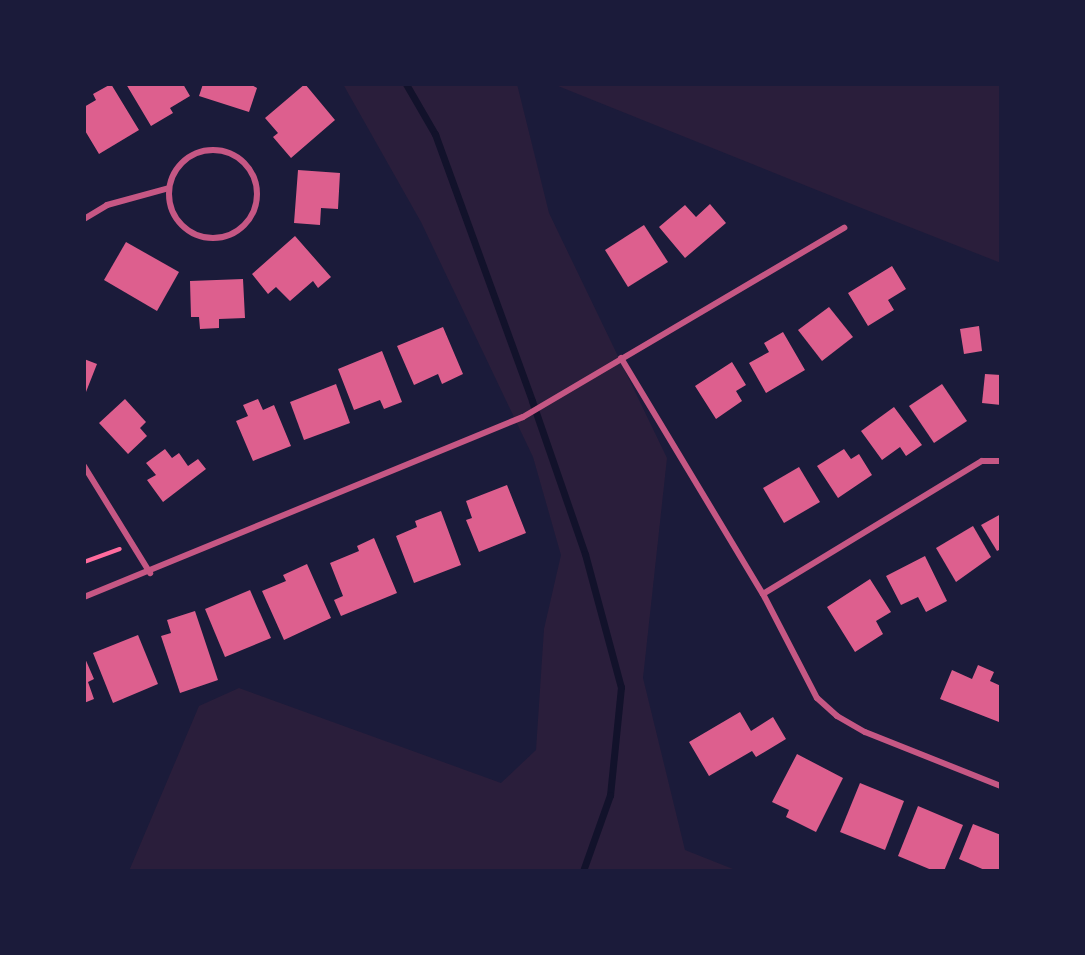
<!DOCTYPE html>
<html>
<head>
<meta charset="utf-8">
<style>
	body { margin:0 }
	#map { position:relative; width:1085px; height:955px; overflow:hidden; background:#1b1b3a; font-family:Cabin,sans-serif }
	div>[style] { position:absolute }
	.green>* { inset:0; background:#2a1e3b }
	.stream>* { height:7px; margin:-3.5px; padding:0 3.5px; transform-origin:3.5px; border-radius:3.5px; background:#12122b }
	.building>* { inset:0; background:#dd5f8e }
	.path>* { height:4px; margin:-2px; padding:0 2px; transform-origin:2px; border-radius:2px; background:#ff6b9d }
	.minor>* { height:6px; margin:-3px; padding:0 3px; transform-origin:3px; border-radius:3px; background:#c65784 }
	.minor>.ring { margin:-3px; padding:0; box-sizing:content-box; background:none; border:6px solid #c65784; border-radius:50% }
	span { translate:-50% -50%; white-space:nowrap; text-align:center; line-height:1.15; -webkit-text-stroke:5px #1b1b3a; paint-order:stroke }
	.frame { position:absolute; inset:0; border:86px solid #1b1b3a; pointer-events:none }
</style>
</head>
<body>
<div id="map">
	<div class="green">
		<div style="clip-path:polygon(343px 84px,517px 84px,549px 213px,667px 458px,643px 678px,685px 850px,738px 871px,129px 871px,199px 706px,239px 688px,501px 783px,536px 750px,544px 629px,561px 555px,533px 457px,421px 222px)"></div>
		<div style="clip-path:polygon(553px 84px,1001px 84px,1001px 263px,864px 209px)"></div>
	</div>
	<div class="stream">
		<div style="left:406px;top:84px;width:58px;rotate:59.9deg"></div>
		<div style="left:435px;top:134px;width:284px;rotate:70deg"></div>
		<div style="left:532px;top:401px;width:162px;rotate:70.9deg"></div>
		<div style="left:585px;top:554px;width:138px;rotate:74.9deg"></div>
		<div style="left:621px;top:687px;width:109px;rotate:95.8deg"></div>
		<div style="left:610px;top:795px;width:81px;rotate:109.6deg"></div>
	</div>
	<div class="building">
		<div style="clip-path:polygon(111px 84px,139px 130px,99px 154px,84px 129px,84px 107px,96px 100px,93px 94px)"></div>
		<div style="clip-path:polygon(126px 84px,183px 84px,190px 96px,170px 108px,173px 113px,151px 126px)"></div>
		<div style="clip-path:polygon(203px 84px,250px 84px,257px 88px,249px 112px,199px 96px)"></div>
		<div style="clip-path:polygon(305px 84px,335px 120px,291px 158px,273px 137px,278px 133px,265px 118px)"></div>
		<div style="clip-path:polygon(298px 170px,340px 173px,338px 209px,321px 208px,320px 225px,294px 223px)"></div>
		<div style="clip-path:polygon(710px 204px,726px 223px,685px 258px,659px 227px,685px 205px,696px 217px)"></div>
		<div style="clip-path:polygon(644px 225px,668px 262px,628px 287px,605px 250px)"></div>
		<div style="clip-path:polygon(295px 236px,331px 277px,318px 288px,313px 281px,290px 301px,276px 287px,268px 294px,252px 274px)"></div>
		<div style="clip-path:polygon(126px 242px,179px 272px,157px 311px,104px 280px)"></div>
		<div style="clip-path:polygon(892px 266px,906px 289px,888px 300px,894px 310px,868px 326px,848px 293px)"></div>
		<div style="clip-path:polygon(243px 279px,245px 318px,219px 319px,219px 328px,200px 329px,199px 317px,191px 317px,190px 281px)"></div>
		<div style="clip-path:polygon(829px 307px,853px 337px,822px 361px,798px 330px)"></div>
		<div style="clip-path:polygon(979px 326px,982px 351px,964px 354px,960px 329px)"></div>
		<div style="clip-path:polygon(443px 327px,463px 374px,442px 384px,438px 374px,414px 385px,397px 346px)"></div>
		<div style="clip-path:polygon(783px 332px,805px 370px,766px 393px,749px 363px,769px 352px,764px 343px)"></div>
		<div style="clip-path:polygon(382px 351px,402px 402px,384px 409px,380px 400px,354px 410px,338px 369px)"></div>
		<div style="clip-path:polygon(84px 359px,97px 364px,84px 397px)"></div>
		<div style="clip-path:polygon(732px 362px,746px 385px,736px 391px,742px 401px,716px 419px,695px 386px)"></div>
		<div style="clip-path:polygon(985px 374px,1001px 375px,1001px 405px,982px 403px)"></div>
		<div style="clip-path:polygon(336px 384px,350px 423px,304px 440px,290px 402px)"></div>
		<div style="clip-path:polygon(942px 384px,967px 421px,934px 443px,909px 406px)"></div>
		<div style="clip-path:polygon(125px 399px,146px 422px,140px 428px,147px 436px,128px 454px,99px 423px)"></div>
		<div style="clip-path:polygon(258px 399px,263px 410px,274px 405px,291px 446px,253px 461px,236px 421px,248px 416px,243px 405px)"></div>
		<div style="clip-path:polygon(894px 407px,922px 445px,906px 456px,900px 447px,882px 460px,861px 431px)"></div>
		<div style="clip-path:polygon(165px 449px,172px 458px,179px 453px,188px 466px,198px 459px,206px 469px,163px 502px,147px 480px,156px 475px,146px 463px)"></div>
		<div style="clip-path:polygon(844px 449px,851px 459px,859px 454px,872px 475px,838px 498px,817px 466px)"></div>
		<div style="clip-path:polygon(799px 467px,820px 502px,784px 523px,763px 488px)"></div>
		<div style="clip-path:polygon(507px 485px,526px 533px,479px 552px,466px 520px,472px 518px,466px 501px)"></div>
		<div style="clip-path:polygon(441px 511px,461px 565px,414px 583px,396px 536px,417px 527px,415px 521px)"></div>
		<div style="clip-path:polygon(1001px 514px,1001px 549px,997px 551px,981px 525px)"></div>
		<div style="clip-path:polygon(973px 526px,991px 557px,956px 582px,936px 548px)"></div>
		<div style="clip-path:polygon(374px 538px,397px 593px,341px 616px,334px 600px,343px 596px,330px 563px,359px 551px,357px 546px)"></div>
		<div style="clip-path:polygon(925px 556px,947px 601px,926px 612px,918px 597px,901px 605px,886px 576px)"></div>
		<div style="clip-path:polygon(307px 564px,331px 618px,284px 640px,262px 591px,286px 581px,283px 575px)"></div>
		<div style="clip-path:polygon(870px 579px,891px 612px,876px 621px,883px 634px,855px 652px,827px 607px)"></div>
		<div style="clip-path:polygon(250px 590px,271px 638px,225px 657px,205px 609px)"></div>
		<div style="clip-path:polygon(195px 611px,218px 680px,180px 693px,161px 636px,171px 633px,167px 620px)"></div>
		<div style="clip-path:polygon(138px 635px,158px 684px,113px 703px,93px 653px)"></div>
		<div style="clip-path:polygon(84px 656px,94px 679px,88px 682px,94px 699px,84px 703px)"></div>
		<div style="clip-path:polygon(978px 665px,994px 672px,990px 681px,1001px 686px,999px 722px,940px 699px,952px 670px,972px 679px)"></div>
		<div style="clip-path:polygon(740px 712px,751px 731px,773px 717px,786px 739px,756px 757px,752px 751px,709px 776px,689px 742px)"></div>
		<div style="clip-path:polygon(797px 754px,843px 778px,816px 832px,786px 817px,789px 810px,772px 802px)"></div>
		<div style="clip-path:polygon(860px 783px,904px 801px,885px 850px,840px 832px)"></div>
		<div style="clip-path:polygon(918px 806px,963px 825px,944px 871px,934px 871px,898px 856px)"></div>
		<div style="clip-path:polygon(973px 824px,1001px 835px,1001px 871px,987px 871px,959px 859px)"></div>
	</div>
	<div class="path">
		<div style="left:84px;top:562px;width:38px;rotate:-20deg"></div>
	</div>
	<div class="minor">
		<div class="ring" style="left:169px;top:150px;width:82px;height:82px"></div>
		<div style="left:84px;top:219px;width:27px;rotate:-31deg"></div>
		<div style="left:107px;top:205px;width:64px;rotate:-15.3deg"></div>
		<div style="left:621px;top:358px;width:275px;rotate:59deg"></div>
		<div style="left:763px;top:594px;width:117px;rotate:62.6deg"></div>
		<div style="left:817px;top:698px;width:27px;rotate:42deg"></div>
		<div style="left:837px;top:716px;width:32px;rotate:30deg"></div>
		<div style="left:865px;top:732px;width:146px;rotate:21.7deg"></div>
		<div style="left:84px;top:466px;width:126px;rotate:58.3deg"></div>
		<div style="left:763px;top:594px;width:256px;rotate:-31.3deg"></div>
		<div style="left:982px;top:461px;width:19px"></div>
		<div style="left:84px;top:597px;width:474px;rotate:-22.3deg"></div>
		<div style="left:523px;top:417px;width:373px;rotate:-30.5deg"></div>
	</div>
	<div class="frame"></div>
</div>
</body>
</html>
